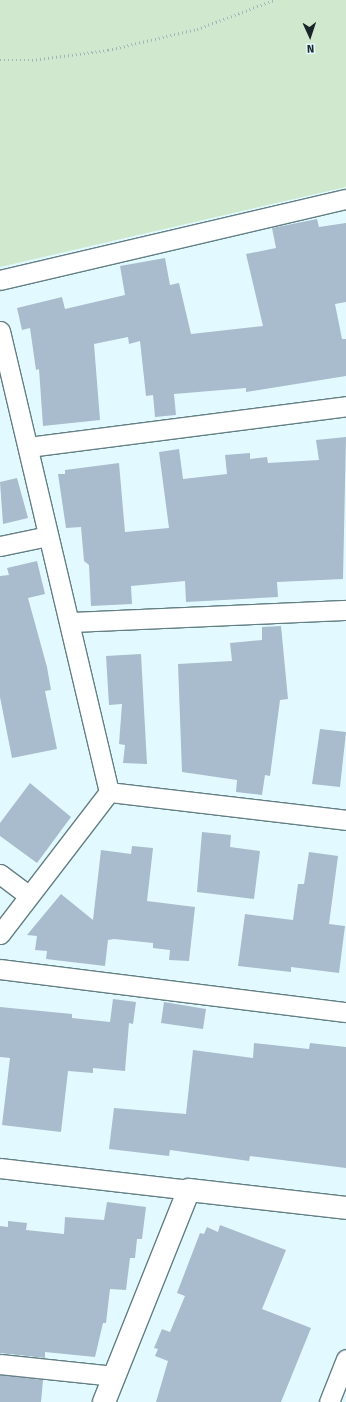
<!DOCTYPE html>
<html>
<head>
<meta charset="utf-8">
<style>
	body { margin:0 }
	#map { position:relative; width:346px; height:1402px; overflow:hidden; background:#e2faff; font-family:"Fira Sans",sans-serif }
	div>[style] { position:absolute }
	.green>* { inset:0; background:#d0e8ce }
	.building>* { inset:0; background:#a8bccd }
	.path>* { height:2.5px; margin-top:-1.25px; transform-origin:0; background:repeating-linear-gradient(90deg,#a2b6ba 0 1px,transparent 0 4px) }
	.roads { filter:drop-shadow(1px 0 #637f84) drop-shadow(-1px 0 #637f84) drop-shadow(0 1px #637f84) drop-shadow(0 -1px #637f84) }
	.street>* { height:19px; margin:-9.5px; padding:0 9.5px; transform-origin:9.5px; border-radius:9.5px; background:#fff }
	.secondary>* { height:22px; margin:-11px; padding:0 11px; transform-origin:11px; border-radius:11px; background:#fff }
	span { translate:-50% -50%; white-space:nowrap; text-align:center; line-height:1.15; -webkit-text-stroke:3.5px #e2faff; paint-order:stroke }
	.north { position:absolute; left:290px; top:16px; width:40px; height:40px; -webkit-text-stroke:3px #e2faff; paint-order:stroke; rotate:177deg; font-size:11px; font-weight:700; line-height:16px; text-align:center; color:#1a2527 }
	.north::after { content:''; display:block; margin:auto; width:14px; height:18px; background:#1a2527; clip-path:polygon(50% 0,100% 100%,50% 72%,0 100%) }
</style>
</head>
<body>
<div id="map">
	<div class="green">
		<div style="clip-path:polygon(0 0,346px 0,346px 187px,0 267px)"></div>
	</div>
	<div class="building">
		<div style="clip-path:polygon(317px 219px,319px 227px,346px 223px,346px 302px,335px 304px,342px 339px,346px 339px,346px 376px,246px 392px,246px 388px,174px 394px,176px 415px,155px 417px,153px 395px,146px 396px,140px 341px,129px 344px,128px 337px,94px 344px,100px 420px,43px 426px,39px 369px,36px 370px,30px 328px,22px 330px,17px 308px,62px 297px,65px 309px,125px 295px,120px 266px,165px 258px,170px 285px,179px 283px,191px 334px,263px 326px,246px 254px,276px 248px,272px 228px)"></div>
		<div style="clip-path:polygon(346px 437px,343px 579px,277px 582px,278px 597px,186px 602px,185px 581px,131px 586px,132px 604px,91px 606px,89px 565px,84px 561px,81px 527px,66px 528px,58px 474px,65px 474px,65px 470px,119px 463px,125px 532px,169px 528px,159px 452px,179px 449px,183px 479px,227px 474px,225px 455px,250px 453px,250px 459px,267px 457px,268px 463px,319px 460px,316px 440px)"></div>
		<div style="clip-path:polygon(17px 478px,28px 518px,3px 524px,0 482px)"></div>
		<div style="clip-path:polygon(37px 561px,45px 594px,28px 598px,47px 667px,51px 690px,45px 691px,57px 749px,12px 758px,0 697px,0 576px,9px 575px,7px 568px)"></div>
		<div style="clip-path:polygon(281px 626px,288px 699px,280px 700px,270px 776px,265px 775px,262px 795px,236px 792px,237px 780px,182px 772px,178px 664px,232px 661px,230px 643px,262px 640px,262px 627px)"></div>
		<div style="clip-path:polygon(141px 654px,147px 764px,123px 763px,125px 745px,119px 744px,122px 704px,109px 705px,106px 656px)"></div>
		<div style="clip-path:polygon(320px 729px,346px 732px,340px 787px,312px 784px)"></div>
		<div style="clip-path:polygon(30px 783px,71px 817px,37px 863px,0 836px,0 823px)"></div>
		<div style="clip-path:polygon(202px 832px,231px 835px,230px 847px,260px 851px,254px 899px,197px 892px)"></div>
		<div style="clip-path:polygon(132px 846px,153px 848px,147px 901px,195px 907px,189px 961px,169px 960px,170px 950px,153px 948px,153px 943px,114px 939px,108px 940px,105px 966px,46px 959px,47px 951px,35px 950px,37px 936px,27px 935px,61px 894px,93px 920px,101px 850px,131px 854px)"></div>
		<div style="clip-path:polygon(309px 852px,338px 856px,329px 924px,345px 926px,339px 973px,291px 967px,291px 972px,238px 966px,245px 914px,293px 920px,298px 884px,304px 884px)"></div>
		<div style="clip-path:polygon(113px 999px,136px 1002px,133px 1024px,129px 1023px,125px 1071px,93px 1068px,93px 1073px,68px 1071px,61px 1132px,2px 1125px,10px 1058px,0 1057px,0 1007px,72px 1014px,72px 1018px,110px 1022px)"></div>
		<div style="clip-path:polygon(164px 1002px,206px 1009px,203px 1029px,161px 1023px)"></div>
		<div style="clip-path:polygon(254px 1043px,309px 1049px,310px 1043px,346px 1047px,346px 1168px,250px 1156px,249px 1161px,170px 1150px,169px 1156px,109px 1149px,114px 1108px,186px 1114px,193px 1050px,253px 1058px)"></div>
		<div style="clip-path:polygon(107px 1202px,146px 1207px,142px 1239px,137px 1239px,135px 1258px,130px 1258px,126px 1290px,110px 1289px,106px 1323px,103px 1323px,95px 1357px,45px 1352px,45px 1358px,0 1353px,0 1226px,8px 1227px,8px 1221px,27px 1223px,26px 1230px,64px 1234px,65px 1217px,104px 1220px)"></div>
		<div style="clip-path:polygon(220px 1225px,286px 1250px,262px 1309px,311px 1328px,281px 1402px,156px 1402px,168px 1361px,155px 1356px,158px 1349px,154px 1348px,162px 1329px,170px 1332px,185px 1296px,177px 1293px,200px 1233px,204px 1234px,207px 1227px,218px 1232px)"></div>
		<div style="clip-path:polygon(0 1375px,43px 1380px,41px 1402px,0 1402px)"></div>
	</div>
	<div class="path">
		<div style="left:0;top:60px;width:32px"></div>
		<div style="left:32px;top:60px;width:77px;rotate:-7.5deg"></div>
		<div style="left:108px;top:50px;width:91px;rotate:-13.3deg"></div>
		<div style="left:197px;top:29px;width:82px;rotate:-20.6deg"></div>
	</div>
	<div class="roads">
		<div class="street">
			<div style="left:0;top:280px;width:355px;rotate:-13.2deg"></div>
			<div style="left:0;top:331px;width:474px;rotate:76.7deg"></div>
			<div style="left:109px;top:792px;width:179px;rotate:127.5deg"></div>
			<div style="left:28px;top:447px;width:321px;rotate:-7.3deg"></div>
			<div style="left:0;top:546px;width:49px;rotate:-11.8deg"></div>
			<div style="left:70px;top:622px;width:276px;rotate:-2.5deg"></div>
			<div style="left:109px;top:792px;width:239px;rotate:6.7deg"></div>
			<div style="left:0;top:874px;width:36px;rotate:37deg"></div>
			<div style="left:0;top:969px;width:349px;rotate:7.1deg"></div>
			<div style="left:0;top:1168px;width:190px;rotate:6.6deg"></div>
			<div style="left:0;top:1364px;width:115px;rotate:6deg"></div>
			<div style="left:329px;top:1402px;width:46px;rotate:-68.4deg"></div>
		</div>
		<div class="secondary">
			<div style="left:104px;top:1402px;width:228px;rotate:-68.2deg"></div>
			<div style="left:189px;top:1190px;width:158px;rotate:6.5deg"></div>
		</div>
	</div>
	<div class="north">N</div>
</div>
</body>
</html>
